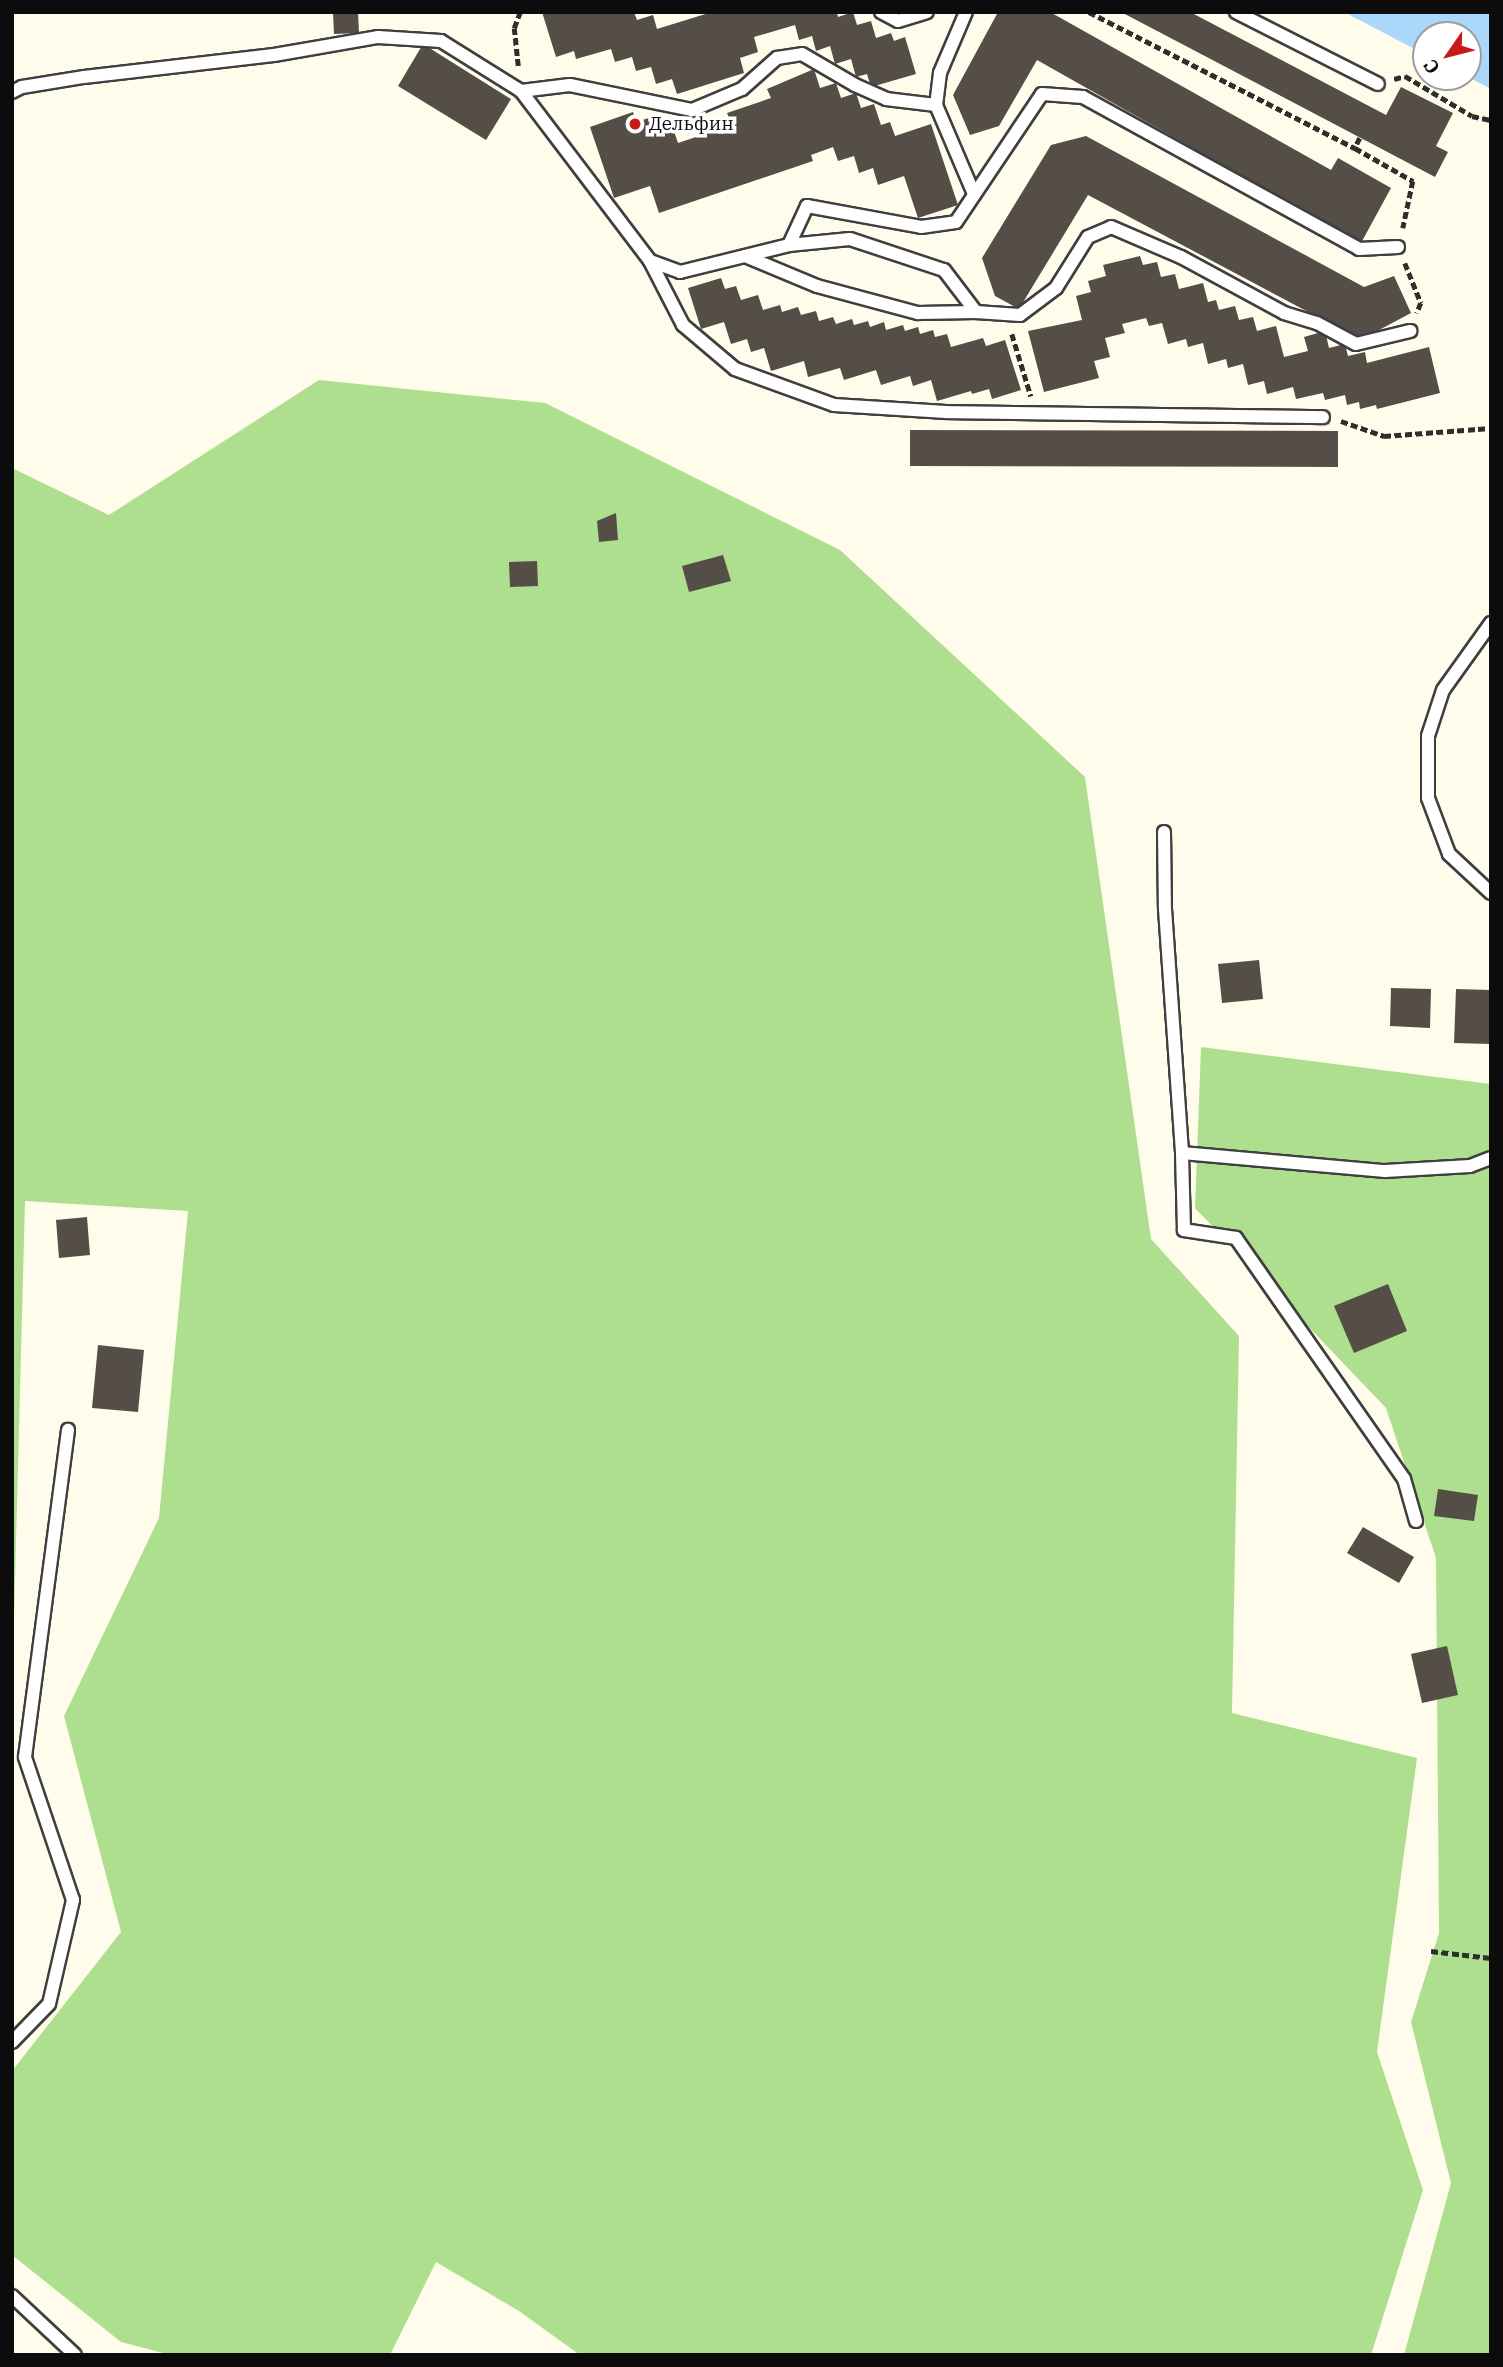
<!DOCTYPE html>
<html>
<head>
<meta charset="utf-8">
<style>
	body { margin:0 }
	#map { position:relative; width:1503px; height:2367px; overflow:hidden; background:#fffceb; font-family:"IBM Plex Serif",serif }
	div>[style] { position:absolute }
	.forest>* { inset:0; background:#aedf8f }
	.water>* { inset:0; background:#aad8fb }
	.building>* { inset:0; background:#554e47 }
	.path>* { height:4.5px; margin-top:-2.25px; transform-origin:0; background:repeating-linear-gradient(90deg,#2e2e2e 0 7px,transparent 0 10.5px) }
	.roads { filter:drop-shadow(2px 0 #3f3f3f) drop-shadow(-2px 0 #3f3f3f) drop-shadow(0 2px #3f3f3f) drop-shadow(0 -2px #3f3f3f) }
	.lane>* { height:12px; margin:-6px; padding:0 6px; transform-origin:6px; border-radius:6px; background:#fff }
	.dots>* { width:19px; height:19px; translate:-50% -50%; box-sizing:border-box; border:4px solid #fff; border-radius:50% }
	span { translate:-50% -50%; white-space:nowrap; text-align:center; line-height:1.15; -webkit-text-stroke:7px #fff; paint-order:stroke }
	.poi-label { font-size:19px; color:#0c0c0c }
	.left { translate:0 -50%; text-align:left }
	.frame { position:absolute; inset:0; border:14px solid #0c0c0c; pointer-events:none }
	.north { position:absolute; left:1412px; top:21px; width:70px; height:70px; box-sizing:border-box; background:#fff; border:2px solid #9e9e9e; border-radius:50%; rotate:235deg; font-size:19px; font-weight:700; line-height:28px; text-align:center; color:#0c0c0c }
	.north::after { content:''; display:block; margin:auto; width:24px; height:32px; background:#c71b19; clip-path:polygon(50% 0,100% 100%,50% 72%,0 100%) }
</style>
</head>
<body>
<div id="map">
	<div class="forest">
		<div style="clip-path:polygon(319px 380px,545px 403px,840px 550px,1085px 777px,1151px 1239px,1239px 1336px,1232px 1713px,1417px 1758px,1377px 2052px,1423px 2190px,1371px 2355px,580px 2355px,519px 2311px,436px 2262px,390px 2355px,171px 2355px,121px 2342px,12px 2255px,12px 2071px,121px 1932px,64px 1716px,159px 1518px,188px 1211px,25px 1201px,12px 1693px,12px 468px,109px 515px)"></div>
		<div style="clip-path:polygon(1201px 1047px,1491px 1084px,1491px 2355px,1404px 2355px,1451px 2183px,1411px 2022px,1439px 1933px,1436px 1558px,1386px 1408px,1195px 1208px)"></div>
	</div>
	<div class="water">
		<div style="clip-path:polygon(1344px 12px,1491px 12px,1491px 89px,1468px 77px,1468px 35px,1426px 35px,1426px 55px)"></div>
	</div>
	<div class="building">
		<div style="clip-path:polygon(333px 12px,358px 12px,359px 33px,334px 34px)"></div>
		<div style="clip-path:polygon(542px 12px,634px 12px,637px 20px,653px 15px,657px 29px,712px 12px,837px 12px,838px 17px,853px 12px,857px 25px,871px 21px,876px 38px,891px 33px,894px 41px,905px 37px,916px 74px,871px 87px,867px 74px,856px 77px,851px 59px,835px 64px,830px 46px,816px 51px,812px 36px,799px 40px,795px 25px,754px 37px,758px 52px,740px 58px,744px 73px,677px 94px,672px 79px,656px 84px,651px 67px,636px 71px,632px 57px,615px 62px,611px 49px,576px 59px,574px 51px,556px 57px)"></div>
		<div style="clip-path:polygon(998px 12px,1050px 12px,1331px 170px,1338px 158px,1391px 188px,1361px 243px,1037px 60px,999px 126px,970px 135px,953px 95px)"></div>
		<div style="clip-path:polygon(1121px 12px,1190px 12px,1386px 115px,1401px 87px,1453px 113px,1436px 146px,1448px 152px,1435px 177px)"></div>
		<div style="clip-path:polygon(423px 44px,511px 99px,486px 140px,398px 86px)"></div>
		<div style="clip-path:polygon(814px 69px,820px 88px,836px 83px,841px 98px,856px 93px,861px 108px,874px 104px,881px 125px,890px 122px,895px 136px,931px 124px,958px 205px,918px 218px,904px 176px,878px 185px,873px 168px,859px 173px,854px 156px,838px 161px,833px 147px,811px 155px,813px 161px,659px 213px,650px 186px,614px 198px,590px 127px,633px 112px,636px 122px,652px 117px,656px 128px,671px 122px,678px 143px,732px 125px,727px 113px,771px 98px,767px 89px)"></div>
		<div style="clip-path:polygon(1086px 136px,1364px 287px,1394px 276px,1411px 313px,1364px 338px,1346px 332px,1088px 195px,1019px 309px,995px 296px,982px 258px,1051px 145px)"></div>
		<div style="clip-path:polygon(1140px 256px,1143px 265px,1157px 262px,1161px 277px,1175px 274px,1179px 289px,1203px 283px,1208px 302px,1216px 300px,1219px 310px,1235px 306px,1239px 320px,1253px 317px,1257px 331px,1276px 326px,1284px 357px,1308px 351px,1304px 337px,1325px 331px,1329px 348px,1345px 344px,1348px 356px,1365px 352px,1367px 363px,1429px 347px,1440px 393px,1377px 409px,1376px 405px,1360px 409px,1359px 402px,1347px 405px,1345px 395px,1325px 400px,1323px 393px,1296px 399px,1293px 387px,1267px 394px,1264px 381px,1248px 385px,1243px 364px,1228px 368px,1226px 359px,1208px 364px,1203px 343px,1188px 347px,1186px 339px,1168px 344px,1162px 323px,1149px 326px,1146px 318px,1122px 324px,1125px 333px,1105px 338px,1110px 357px,1094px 361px,1099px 378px,1044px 392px,1028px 331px,1082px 320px,1076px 296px,1091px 292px,1088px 281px,1106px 276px,1103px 265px)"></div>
		<div style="clip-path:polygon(721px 278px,725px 289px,736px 286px,741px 300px,758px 295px,763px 310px,780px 305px,782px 312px,798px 307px,801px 315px,816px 311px,819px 321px,833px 317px,836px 324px,852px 319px,854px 325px,868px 321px,870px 327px,884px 322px,886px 330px,903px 325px,905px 331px,918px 327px,920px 334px,933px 330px,935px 337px,947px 334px,951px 347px,983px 338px,986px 346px,1005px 340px,1021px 390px,992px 399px,989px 389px,972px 394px,971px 391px,937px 401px,931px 380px,913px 386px,910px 376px,881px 385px,876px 370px,844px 380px,840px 368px,808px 377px,804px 361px,771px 371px,764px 348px,751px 352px,747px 339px,731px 344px,724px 322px,701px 329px,688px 288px)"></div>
		<div style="clip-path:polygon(910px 430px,1338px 431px,1338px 467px,910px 466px)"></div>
		<div style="clip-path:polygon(616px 513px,618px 540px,599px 542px,597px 521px)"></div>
		<div style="clip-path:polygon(723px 555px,731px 581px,689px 592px,682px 566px)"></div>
		<div style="clip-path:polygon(537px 561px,538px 586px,510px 587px,509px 562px)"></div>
		<div style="clip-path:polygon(1259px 960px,1263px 999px,1222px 1003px,1218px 964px)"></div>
		<div style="clip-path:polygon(1391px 988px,1431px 989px,1430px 1028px,1390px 1026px)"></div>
		<div style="clip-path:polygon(1456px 989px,1491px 990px,1491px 1044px,1454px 1043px)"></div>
		<div style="clip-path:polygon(87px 1217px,90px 1255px,59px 1258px,56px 1220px)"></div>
		<div style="clip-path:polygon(1388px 1284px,1407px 1331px,1354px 1353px,1334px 1306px)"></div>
		<div style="clip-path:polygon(98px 1345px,144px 1350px,138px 1412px,92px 1408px)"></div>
		<div style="clip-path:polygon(1438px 1489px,1478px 1495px,1474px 1521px,1434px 1516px)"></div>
		<div style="clip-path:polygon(1363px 1527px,1414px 1557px,1399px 1583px,1347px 1553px)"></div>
		<div style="clip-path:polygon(1447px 1646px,1458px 1695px,1422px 1703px,1411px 1654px)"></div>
	</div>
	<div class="path">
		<div style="left:1089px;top:12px;width:299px;rotate:27.1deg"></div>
		<div style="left:518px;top:66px;width:38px;rotate:-96deg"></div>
		<div style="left:514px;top:28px;width:17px;rotate:-69deg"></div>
		<div style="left:1394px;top:79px;width:11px;rotate:-15deg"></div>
		<div style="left:1405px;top:76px;width:78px;rotate:30.8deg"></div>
		<div style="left:1472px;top:116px;width:19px;rotate:12deg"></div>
		<div style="left:1360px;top:138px;width:11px;rotate:117deg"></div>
		<div style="left:1355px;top:148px;width:67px;rotate:29.6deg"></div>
		<div style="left:1413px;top:181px;width:48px;rotate:102deg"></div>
		<div style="left:1405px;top:263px;width:43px;rotate:68.2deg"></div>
		<div style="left:1421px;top:303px;width:11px;rotate:112deg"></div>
		<div style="left:1012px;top:334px;width:65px;rotate:73deg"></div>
		<div style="left:1341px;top:421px;width:46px;rotate:19.2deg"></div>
		<div style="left:1384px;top:436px;width:107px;rotate:-4.3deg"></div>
		<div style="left:1431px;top:1951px;width:60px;rotate:6.7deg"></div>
	</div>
	<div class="roads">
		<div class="lane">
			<div style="left:881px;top:12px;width:19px;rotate:28deg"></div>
			<div style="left:898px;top:21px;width:30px;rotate:-17deg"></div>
			<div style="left:966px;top:12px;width:66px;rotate:113.1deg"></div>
			<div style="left:940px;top:73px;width:32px;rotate:97deg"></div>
			<div style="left:936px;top:105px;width:97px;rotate:66.9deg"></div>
			<div style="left:1236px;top:12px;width:159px;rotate:26.9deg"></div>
			<div style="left:521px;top:91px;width:49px;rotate:-7deg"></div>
			<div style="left:570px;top:85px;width:125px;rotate:11.6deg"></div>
			<div style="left:692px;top:110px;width:54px;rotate:-22.8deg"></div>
			<div style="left:742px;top:89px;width:47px;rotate:-41.5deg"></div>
			<div style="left:777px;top:58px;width:25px;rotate:-9deg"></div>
			<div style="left:802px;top:54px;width:61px;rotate:30.3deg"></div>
			<div style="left:855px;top:85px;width:34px;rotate:24deg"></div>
			<div style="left:886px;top:99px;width:50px;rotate:6.8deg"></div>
			<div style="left:12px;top:92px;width:11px;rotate:-27deg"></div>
			<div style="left:22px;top:87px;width:63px;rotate:-9.2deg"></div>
			<div style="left:84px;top:77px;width:191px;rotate:-6.6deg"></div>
			<div style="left:274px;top:55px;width:106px;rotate:-9.8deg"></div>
			<div style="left:378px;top:37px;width:63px;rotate:3.6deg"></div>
			<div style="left:441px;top:41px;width:94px;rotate:32deg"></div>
			<div style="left:521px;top:91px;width:213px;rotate:52.8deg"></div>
			<div style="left:650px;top:261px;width:72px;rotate:62.7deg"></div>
			<div style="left:683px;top:325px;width:68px;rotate:40.2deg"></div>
			<div style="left:735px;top:369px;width:105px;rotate:20deg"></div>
			<div style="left:834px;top:405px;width:112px;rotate:3.6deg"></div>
			<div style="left:946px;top:412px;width:377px;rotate:0.8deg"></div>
			<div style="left:789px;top:245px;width:43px;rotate:-65.2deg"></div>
			<div style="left:807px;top:206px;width:116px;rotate:10.4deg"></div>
			<div style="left:921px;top:227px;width:35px;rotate:-8deg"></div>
			<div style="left:956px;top:222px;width:154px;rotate:-56.1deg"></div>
			<div style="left:1042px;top:94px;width:41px;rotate:4.2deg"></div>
			<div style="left:1083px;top:97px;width:315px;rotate:28.8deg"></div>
			<div style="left:1359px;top:249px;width:39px;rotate:-3deg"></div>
			<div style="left:745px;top:256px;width:78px;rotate:22.6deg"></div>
			<div style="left:817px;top:286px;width:105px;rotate:15deg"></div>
			<div style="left:918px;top:313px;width:58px;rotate:-1deg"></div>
			<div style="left:650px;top:261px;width:32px;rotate:20deg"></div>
			<div style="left:680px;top:272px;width:112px;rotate:-13.9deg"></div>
			<div style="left:789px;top:245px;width:61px;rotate:-5.6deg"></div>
			<div style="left:850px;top:239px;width:99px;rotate:18.3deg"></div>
			<div style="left:944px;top:270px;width:53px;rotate:52.7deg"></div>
			<div style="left:976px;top:312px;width:44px;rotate:3.9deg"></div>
			<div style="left:1020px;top:315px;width:45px;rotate:-36.9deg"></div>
			<div style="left:1056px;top:288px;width:60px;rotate:-57.9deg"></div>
			<div style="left:1088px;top:237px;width:25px;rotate:-23deg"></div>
			<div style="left:1111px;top:227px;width:76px;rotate:23.2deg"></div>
			<div style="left:1181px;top:257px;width:117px;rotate:28.5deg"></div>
			<div style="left:1284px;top:313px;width:34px;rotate:17deg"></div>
			<div style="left:1317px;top:323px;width:44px;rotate:28.3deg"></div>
			<div style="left:1356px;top:344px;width:56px;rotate:-13.5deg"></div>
			<div style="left:1491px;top:623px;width:82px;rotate:125.6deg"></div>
			<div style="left:1443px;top:690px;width:48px;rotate:108.1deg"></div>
			<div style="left:1428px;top:736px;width:62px;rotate:90deg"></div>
			<div style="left:1428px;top:798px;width:60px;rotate:69.4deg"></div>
			<div style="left:1449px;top:854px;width:57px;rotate:42.9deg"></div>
			<div style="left:1164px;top:832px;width:77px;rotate:89.3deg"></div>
			<div style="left:1165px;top:909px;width:245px;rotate:86deg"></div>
			<div style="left:1416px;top:1521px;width:44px;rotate:-105.9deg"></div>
			<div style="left:1404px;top:1479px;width:294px;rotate:-124.9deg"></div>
			<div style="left:1236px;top:1238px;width:53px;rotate:-171.3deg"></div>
			<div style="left:1184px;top:1230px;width:77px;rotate:-91.5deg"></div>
			<div style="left:1182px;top:1153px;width:204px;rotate:5.1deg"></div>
			<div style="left:1385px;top:1171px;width:85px;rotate:-3.4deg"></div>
			<div style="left:1470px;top:1166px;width:22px;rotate:-21deg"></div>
			<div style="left:12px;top:2042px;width:53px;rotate:-45.8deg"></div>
			<div style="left:49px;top:2004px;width:107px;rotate:-77deg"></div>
			<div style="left:73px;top:1900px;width:151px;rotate:-108.6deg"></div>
			<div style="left:25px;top:1757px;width:330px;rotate:-82.5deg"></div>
			<div style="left:12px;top:2296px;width:86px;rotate:43.1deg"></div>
		</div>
	</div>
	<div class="dots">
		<div style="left:635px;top:124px;background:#c71b19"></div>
	</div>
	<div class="poi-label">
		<span class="left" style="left:649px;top:124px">Дельфин</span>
	</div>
	<div class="frame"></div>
	<div class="north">С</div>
</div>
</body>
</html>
